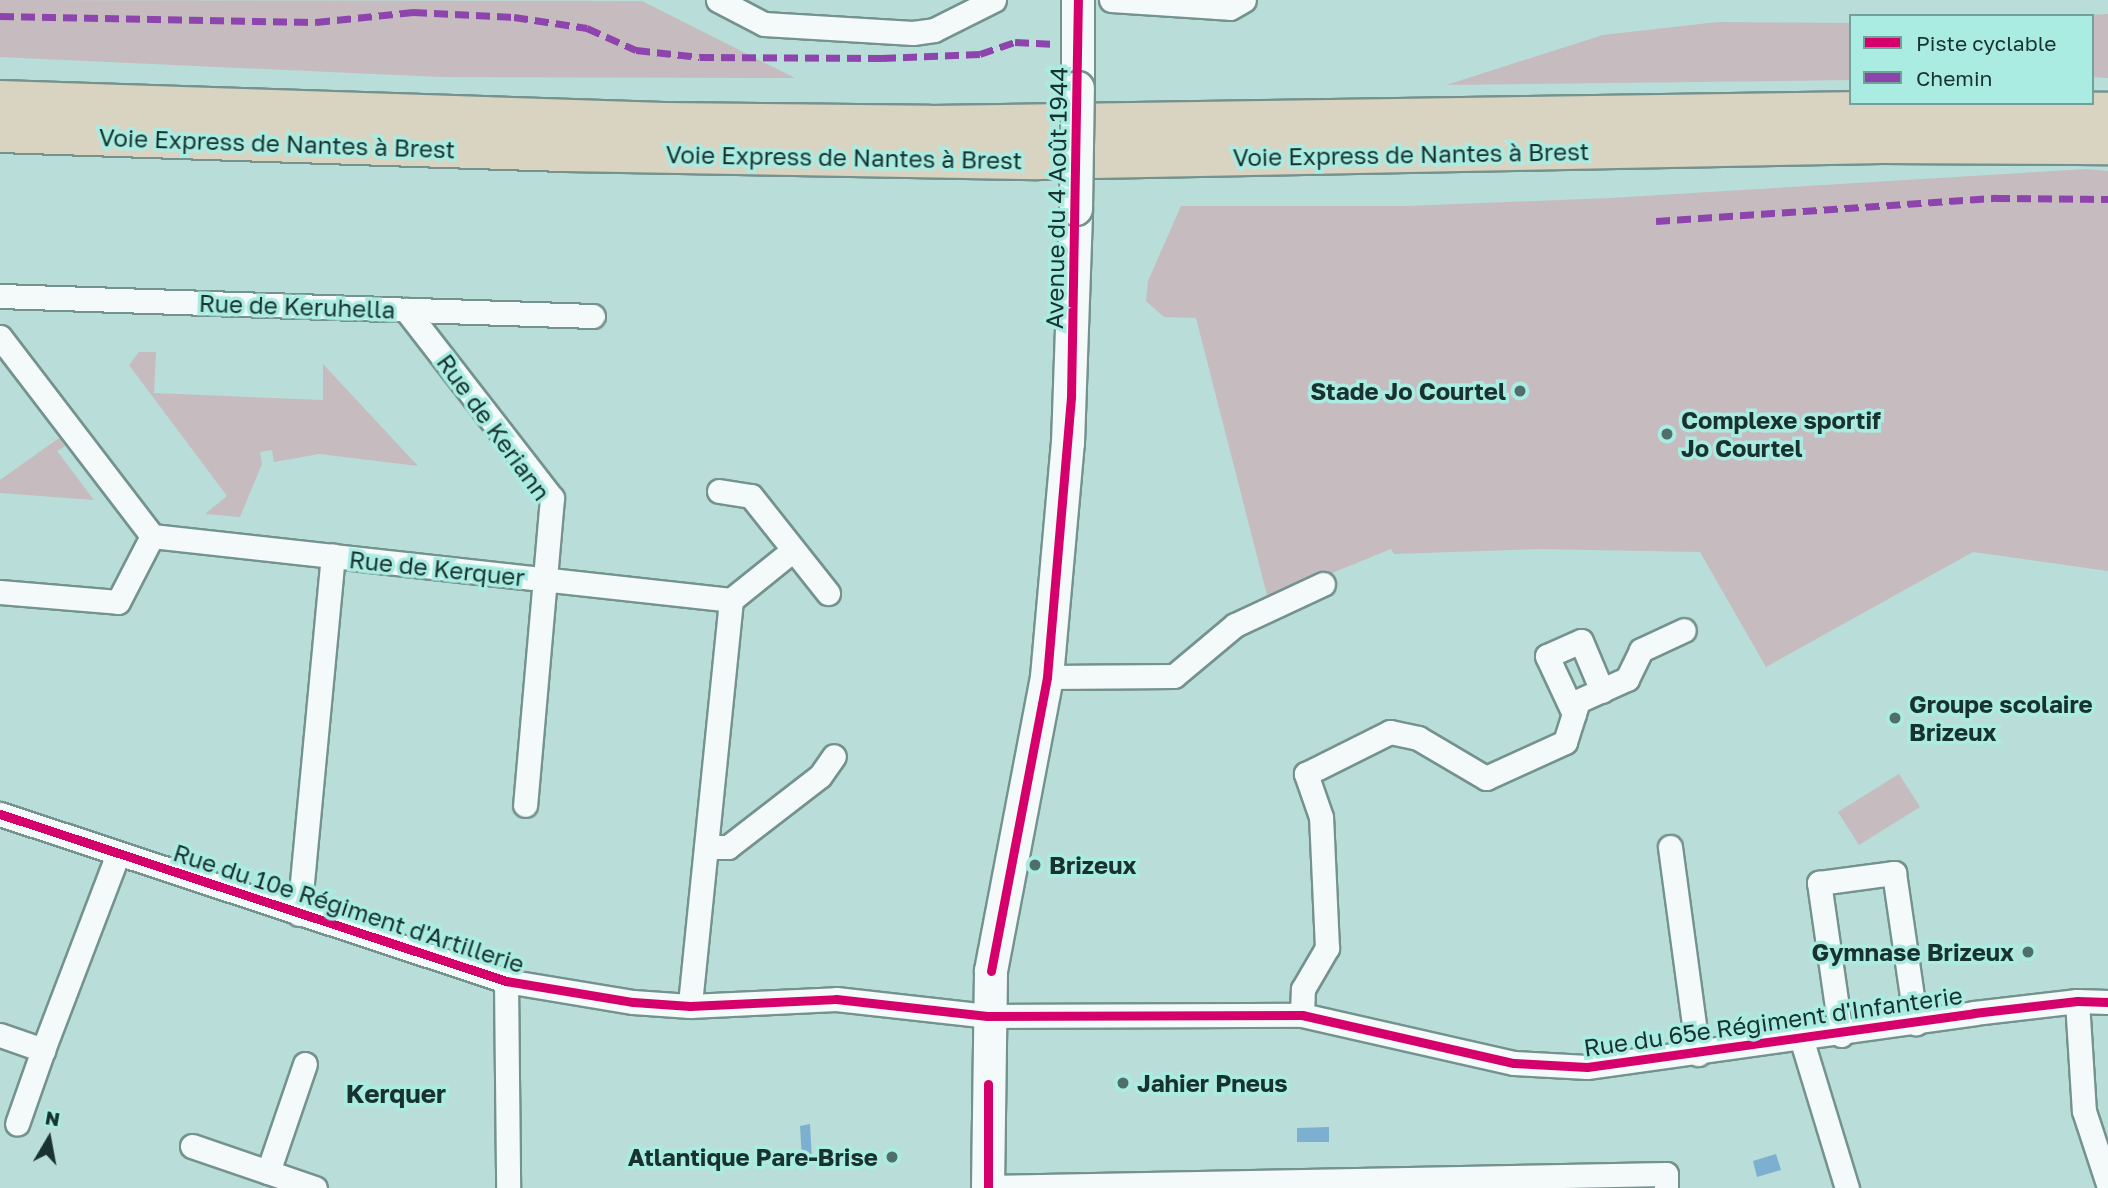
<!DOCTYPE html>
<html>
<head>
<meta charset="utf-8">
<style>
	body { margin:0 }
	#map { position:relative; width:2108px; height:1188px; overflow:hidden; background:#b9ddd8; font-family:"Golos Text",sans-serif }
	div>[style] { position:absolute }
	.green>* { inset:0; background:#c6bbbf }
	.water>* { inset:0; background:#7db0d0 }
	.roads { filter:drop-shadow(2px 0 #74928e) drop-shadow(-2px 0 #74928e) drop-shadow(0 2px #74928e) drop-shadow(0 -2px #74928e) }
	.street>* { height:23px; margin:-11.5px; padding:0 11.5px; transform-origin:11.5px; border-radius:11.5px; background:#f4faf9 }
	.secondary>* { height:32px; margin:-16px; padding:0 16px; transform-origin:16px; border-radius:16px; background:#f4faf9 }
	.highway>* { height:38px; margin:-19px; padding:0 19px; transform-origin:19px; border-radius:19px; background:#d9d3c1 }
	.bridges { filter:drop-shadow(2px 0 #74928e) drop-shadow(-2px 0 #74928e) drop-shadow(0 2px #74928e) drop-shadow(0 -2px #74928e) }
	.secondary-bridge>* { height:32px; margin:-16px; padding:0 16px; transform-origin:16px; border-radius:16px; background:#f4faf9 }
	.quiet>* { height:7px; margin-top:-3.5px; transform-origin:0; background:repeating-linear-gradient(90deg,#8e44ad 0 14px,transparent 0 21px) }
	.cycleway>* { height:9px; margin:-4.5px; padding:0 4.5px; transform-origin:4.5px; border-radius:4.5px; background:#d6006c }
	.dots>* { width:19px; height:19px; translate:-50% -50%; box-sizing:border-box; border:4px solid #aaece2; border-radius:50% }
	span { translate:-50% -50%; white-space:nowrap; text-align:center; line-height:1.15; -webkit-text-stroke:7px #aaece2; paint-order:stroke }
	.street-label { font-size:24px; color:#18332f }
	.poi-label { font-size:24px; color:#18332f; font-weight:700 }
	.right { translate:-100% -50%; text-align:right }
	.left { translate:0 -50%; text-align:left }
	.neighbourhood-label { font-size:26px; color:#18332f; font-weight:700 }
	.legend { position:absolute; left:1849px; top:14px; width:245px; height:91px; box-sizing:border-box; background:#aaece2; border:2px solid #70a29a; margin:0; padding:9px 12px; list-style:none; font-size:21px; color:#18332f }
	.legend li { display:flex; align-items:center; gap:14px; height:35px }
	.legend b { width:35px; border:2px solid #70a29a }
	.north { position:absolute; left:14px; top:1104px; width:70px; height:70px; -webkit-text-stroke:5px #aaece2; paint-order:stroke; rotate:10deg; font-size:19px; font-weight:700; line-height:28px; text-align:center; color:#18332f }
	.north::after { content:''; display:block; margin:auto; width:24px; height:32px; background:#18332f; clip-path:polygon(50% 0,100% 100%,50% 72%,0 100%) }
</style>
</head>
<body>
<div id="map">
	<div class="green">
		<div style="clip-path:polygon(0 0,642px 1px,795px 78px,440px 77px,0 57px)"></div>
		<div style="clip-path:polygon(2108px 14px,2108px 78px,2092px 77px,2092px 16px,2064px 16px)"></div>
		<div style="clip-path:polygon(1718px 22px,1851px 23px,1851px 80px,1446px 85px,1603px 35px)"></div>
		<div style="clip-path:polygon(2087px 169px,2108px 171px,2108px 571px,1973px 552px,1766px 667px,1700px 552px,1538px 549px,1394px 554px,1391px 549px,1268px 599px,1196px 318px,1164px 317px,1146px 301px,1148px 281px,1181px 206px,1407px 206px,1610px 198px)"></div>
		<div style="clip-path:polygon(139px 352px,156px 352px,154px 393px,323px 400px,323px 364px,418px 466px,319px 454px,274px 462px,272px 450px,260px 452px,262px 464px,240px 517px,205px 514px,227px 496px,129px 365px)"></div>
		<div style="clip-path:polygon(59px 438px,65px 446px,57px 451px,94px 500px,0 493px,0 480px)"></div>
		<div style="clip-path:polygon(1899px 774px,1920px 807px,1859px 845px,1838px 812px)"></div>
	</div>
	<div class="water">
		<div style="clip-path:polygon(810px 1124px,812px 1161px,802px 1160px,800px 1126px)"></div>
		<div style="clip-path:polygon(1329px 1127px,1329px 1142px,1297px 1142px,1297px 1128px)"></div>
		<div style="clip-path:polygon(1776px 1154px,1781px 1170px,1757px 1177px,1753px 1161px)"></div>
	</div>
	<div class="roads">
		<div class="street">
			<div style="left:718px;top:0;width:52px;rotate:27.6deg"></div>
			<div style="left:764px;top:24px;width:149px;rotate:3.5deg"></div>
			<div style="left:913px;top:33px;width:21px;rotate:-8deg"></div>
			<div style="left:934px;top:30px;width:67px;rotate:-26.6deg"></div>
			<div style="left:1111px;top:0;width:119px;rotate:3.8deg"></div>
			<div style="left:1230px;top:8px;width:16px;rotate:-30deg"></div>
			<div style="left:0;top:296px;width:593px;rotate:1.93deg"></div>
			<div style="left:406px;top:310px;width:238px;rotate:52.2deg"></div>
			<div style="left:552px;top:498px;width:308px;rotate:95deg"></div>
			<div style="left:0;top:337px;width:250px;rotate:52.6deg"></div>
			<div style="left:152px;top:536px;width:182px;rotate:6.3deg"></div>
			<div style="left:719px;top:491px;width:32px;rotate:9deg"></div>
			<div style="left:751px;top:496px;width:124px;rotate:51.6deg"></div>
			<div style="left:0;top:592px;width:118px;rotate:4.8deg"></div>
			<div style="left:118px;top:602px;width:74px;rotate:-62.7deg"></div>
			<div style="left:731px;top:600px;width:78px;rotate:-38.8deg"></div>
			<div style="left:1047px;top:677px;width:127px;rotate:-0.5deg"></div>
			<div style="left:1174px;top:676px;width:80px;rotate:-39.9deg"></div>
			<div style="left:1235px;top:625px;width:97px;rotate:-25deg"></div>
			<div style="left:1574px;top:714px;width:64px;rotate:-115deg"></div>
			<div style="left:1547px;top:656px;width:37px;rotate:-24deg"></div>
			<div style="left:1581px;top:641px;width:54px;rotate:67.2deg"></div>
			<div style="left:0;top:814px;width:533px;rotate:18.26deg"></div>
			<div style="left:506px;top:981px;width:129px;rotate:9.4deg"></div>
			<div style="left:633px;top:1002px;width:57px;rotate:4deg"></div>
			<div style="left:690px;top:1006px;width:146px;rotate:-2.7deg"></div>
			<div style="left:836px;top:999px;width:152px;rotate:6.4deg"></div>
			<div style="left:987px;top:1016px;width:315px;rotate:-0.2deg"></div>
			<div style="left:1302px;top:1015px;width:217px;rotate:12.8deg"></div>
			<div style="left:1514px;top:1063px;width:73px;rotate:3.1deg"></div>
			<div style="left:1587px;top:1067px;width:391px;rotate:-7.9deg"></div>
			<div style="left:1974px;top:1013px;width:104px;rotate:-6.6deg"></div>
			<div style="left:2077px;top:1001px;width:31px;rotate:2deg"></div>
			<div style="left:706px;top:847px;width:22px"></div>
			<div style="left:728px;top:847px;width:116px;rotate:-37.7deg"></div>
			<div style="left:820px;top:776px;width:24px;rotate:-55deg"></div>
			<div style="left:1670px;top:847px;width:209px;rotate:82.3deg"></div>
			<div style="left:299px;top:914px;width:360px;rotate:-84.6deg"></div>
			<div style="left:333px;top:556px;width:400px;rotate:6.3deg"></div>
			<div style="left:731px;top:600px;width:408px;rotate:95.8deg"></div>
			<div style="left:506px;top:981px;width:207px;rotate:89.4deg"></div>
			<div style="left:2077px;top:1001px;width:110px;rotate:86.4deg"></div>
			<div style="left:2084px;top:1111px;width:77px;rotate:71.8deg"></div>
			<div style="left:1302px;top:1015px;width:26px;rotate:-88deg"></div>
			<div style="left:1303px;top:989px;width:48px;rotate:-59.7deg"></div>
			<div style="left:1327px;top:948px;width:131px;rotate:-92.6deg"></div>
			<div style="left:1321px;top:817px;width:46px;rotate:-109.2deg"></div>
			<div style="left:1306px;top:774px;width:94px;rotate:-26.6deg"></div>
			<div style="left:1390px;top:732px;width:29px;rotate:12deg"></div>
			<div style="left:1418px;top:738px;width:79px;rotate:30.5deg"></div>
			<div style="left:1486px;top:778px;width:87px;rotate:-24.5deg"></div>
			<div style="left:1565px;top:742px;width:43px;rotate:-72.4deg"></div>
			<div style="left:1578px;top:701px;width:54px;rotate:-24.2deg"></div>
			<div style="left:1627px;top:679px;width:32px;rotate:-64deg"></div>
			<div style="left:1641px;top:650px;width:47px;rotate:-24.9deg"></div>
			<div style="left:0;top:1035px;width:46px;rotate:19.2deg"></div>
			<div style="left:43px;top:1050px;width:78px;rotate:109.4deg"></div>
			<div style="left:1841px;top:1035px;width:154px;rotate:-98.2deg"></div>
			<div style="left:1819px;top:883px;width:76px;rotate:-7.6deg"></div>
			<div style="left:1894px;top:873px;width:152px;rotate:81.7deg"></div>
			<div style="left:1802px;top:1041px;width:154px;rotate:73deg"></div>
			<div style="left:43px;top:1050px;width:210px;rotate:-69.1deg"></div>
			<div style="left:192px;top:1146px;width:130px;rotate:18.9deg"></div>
			<div style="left:268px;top:1172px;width:114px;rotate:-71.1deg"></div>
			<div style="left:988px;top:1187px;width:678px;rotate:-1.1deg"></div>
			<div style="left:1666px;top:1174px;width:14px;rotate:90deg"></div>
		</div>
		<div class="secondary">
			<div style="left:1078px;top:88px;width:88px;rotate:-90deg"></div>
			<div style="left:988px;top:1188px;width:217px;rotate:-89.2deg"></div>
			<div style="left:991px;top:971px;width:299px;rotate:-79.2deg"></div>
			<div style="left:1047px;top:677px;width:235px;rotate:-84.9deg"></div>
			<div style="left:1068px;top:443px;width:234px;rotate:-88deg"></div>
		</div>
		<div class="highway">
			<div style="left:0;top:100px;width:664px;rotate:1.9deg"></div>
			<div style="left:664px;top:122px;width:266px;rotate:0.6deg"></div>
			<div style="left:930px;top:125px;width:935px;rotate:-0.86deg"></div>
			<div style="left:1865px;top:111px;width:243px;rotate:0.2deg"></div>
			<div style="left:0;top:133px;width:565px;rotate:1.93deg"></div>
			<div style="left:565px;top:152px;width:472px;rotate:1deg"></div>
			<div style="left:1037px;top:160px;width:845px;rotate:-1.08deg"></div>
			<div style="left:1882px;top:144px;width:226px;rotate:0.3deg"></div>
		</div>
	</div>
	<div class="bridges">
		<div class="secondary-bridge">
			<div style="left:1076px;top:209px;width:121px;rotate:-89.1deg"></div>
		</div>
	</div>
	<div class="quiet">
		<div style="left:0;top:16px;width:316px;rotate:1.1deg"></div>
		<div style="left:316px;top:22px;width:98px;rotate:-5.9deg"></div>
		<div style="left:413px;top:12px;width:101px;rotate:2.8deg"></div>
		<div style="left:514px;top:17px;width:74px;rotate:8.6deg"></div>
		<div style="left:587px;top:28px;width:54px;rotate:24.2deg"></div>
		<div style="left:636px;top:50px;width:64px;rotate:6.2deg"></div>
		<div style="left:700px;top:57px;width:182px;rotate:0.3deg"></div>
		<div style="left:882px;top:58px;width:98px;rotate:-2.3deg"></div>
		<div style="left:980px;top:54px;width:37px;rotate:-19deg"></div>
		<div style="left:1015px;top:42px;width:41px;rotate:2.8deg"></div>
		<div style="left:1656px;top:221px;width:341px;rotate:-3.9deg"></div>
		<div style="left:1996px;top:198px;width:112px;rotate:0.5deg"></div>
	</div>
	<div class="cycleway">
		<div style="left:0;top:814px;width:533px;rotate:18.26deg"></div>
		<div style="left:506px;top:981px;width:129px;rotate:9.4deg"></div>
		<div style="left:633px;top:1002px;width:57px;rotate:4deg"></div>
		<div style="left:690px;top:1006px;width:146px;rotate:-2.7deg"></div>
		<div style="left:836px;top:999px;width:152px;rotate:6.4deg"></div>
		<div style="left:987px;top:1016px;width:315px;rotate:-0.2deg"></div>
		<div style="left:1302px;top:1015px;width:217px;rotate:12.8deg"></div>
		<div style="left:1514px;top:1063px;width:73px;rotate:3.1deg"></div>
		<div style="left:1587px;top:1067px;width:391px;rotate:-7.9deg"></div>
		<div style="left:1974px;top:1013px;width:104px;rotate:-6.6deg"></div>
		<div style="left:2077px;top:1001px;width:31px;rotate:2deg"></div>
		<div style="left:991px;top:971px;width:299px;rotate:-79.2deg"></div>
		<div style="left:1047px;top:677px;width:281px;rotate:-85.1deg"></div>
		<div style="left:1071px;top:397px;width:397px;rotate:-89deg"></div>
		<div style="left:988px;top:1084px;width:104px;rotate:90deg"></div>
	</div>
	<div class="dots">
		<div style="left:1520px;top:391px;background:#506e6a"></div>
		<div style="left:1667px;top:434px;background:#506e6a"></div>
		<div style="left:1895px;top:718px;background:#506e6a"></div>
		<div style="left:1035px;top:865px;background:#506e6a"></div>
		<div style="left:2028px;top:952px;background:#506e6a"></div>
		<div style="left:1123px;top:1083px;background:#506e6a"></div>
		<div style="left:892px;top:1157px;background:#506e6a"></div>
	</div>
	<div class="street-label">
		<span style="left:277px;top:143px;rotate:2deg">Voie Express de Nantes à Brest</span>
		<span style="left:1411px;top:154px;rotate:-1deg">Voie Express de Nantes à Brest</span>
		<span style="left:844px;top:157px;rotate:1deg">Voie Express de Nantes à Brest</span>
		<span style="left:1056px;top:198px;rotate:-89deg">Avenue du 4 Août 1944</span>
		<span style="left:297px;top:306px;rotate:2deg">Rue de Keruhella</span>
		<span style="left:494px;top:427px;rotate:54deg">Rue de Keriann</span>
		<span style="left:437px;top:568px;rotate:6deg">Rue de Kerquer</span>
		<span style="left:349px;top:908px;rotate:18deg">Rue du 10e Régiment d'Artillerie</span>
		<span style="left:1773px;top:1021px;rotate:-8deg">Rue du 65e Régiment d'Infanterie</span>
	</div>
	<div class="poi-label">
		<span class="right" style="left:1506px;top:391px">Stade Jo Courtel</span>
		<span class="left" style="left:1681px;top:434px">Complexe sportif<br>Jo Courtel</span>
		<span class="left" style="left:1909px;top:718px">Groupe scolaire<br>Brizeux</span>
		<span class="left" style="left:1049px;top:865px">Brizeux</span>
		<span class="right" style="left:2014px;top:952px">Gymnase Brizeux</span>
		<span class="left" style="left:1137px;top:1083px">Jahier Pneus</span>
		<span class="right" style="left:878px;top:1157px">Atlantique Pare-Brise</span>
	</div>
	<div class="neighbourhood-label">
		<span style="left:396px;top:1094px">Kerquer</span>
	</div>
	<ul class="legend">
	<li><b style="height:9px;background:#d6006c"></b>Piste cyclable</li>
	<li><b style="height:9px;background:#8e44ad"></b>Chemin</li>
	</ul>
	<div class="north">N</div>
</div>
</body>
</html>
